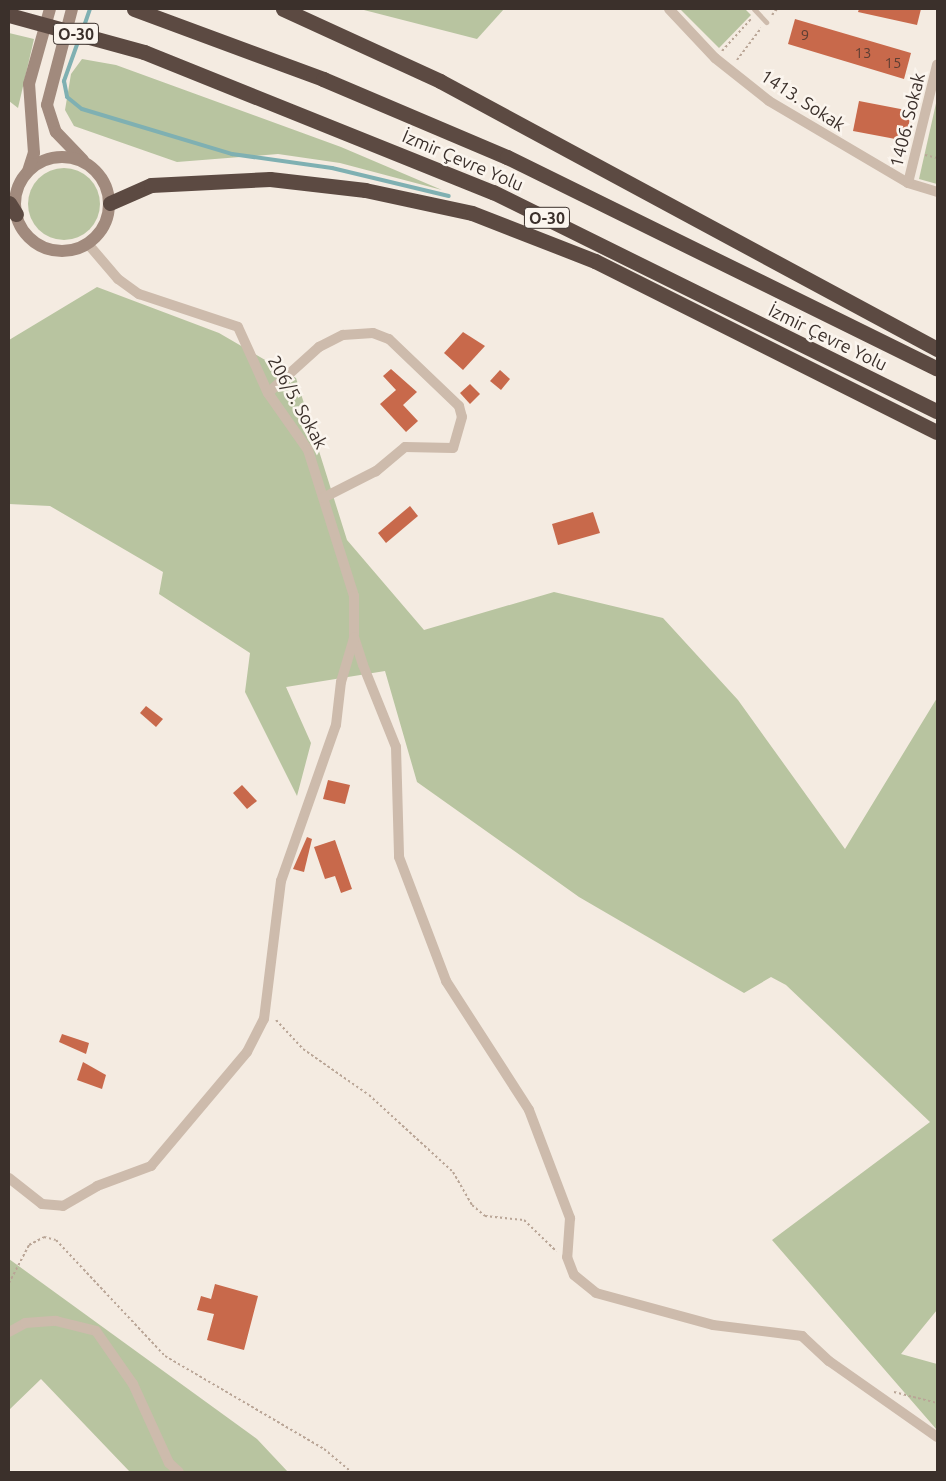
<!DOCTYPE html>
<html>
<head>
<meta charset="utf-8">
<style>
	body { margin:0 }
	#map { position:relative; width:946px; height:1481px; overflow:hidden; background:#f4ebe1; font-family:Ubuntu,sans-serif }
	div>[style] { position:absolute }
	.green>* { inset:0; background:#b8c4a0 }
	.round { border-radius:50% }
	.stream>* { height:4px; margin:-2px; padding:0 2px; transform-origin:2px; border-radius:2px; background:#7fb0b2 }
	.building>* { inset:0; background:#c8694b }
	.path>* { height:2px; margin-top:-1px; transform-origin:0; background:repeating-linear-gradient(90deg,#b9a596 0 2.5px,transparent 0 5px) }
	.service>* { height:5px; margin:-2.5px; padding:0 2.5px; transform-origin:2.5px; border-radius:2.5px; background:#cdbbac }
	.minor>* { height:10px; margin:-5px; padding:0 5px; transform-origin:5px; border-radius:5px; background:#cdbbac }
	.secondary>* { height:12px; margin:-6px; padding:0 6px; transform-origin:6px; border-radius:6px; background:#a18a7d }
	.secondary>.ring { margin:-6px; padding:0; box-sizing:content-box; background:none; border:12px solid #a18a7d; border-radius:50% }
	.motorway>* { height:15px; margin:-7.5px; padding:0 7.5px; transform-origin:7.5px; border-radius:7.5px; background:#5c4a42 }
	span { translate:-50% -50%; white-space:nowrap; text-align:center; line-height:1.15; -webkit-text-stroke:5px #fbf5ee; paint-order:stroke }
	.number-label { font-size:15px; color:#5e3e33 }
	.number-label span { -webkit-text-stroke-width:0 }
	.shield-label span { padding:1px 4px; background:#fbf5ee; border:1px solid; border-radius:4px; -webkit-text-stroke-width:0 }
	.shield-label { font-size:16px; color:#3b302b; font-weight:700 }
	.street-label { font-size:18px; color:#3b302b }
	.frame { position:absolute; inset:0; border:10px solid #3b302b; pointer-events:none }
</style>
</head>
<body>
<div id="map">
	<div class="green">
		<div style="clip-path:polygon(360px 9px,504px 9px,477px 39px)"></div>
		<div style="clip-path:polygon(680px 9px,745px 9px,751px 15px,719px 48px)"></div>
		<div style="clip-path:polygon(9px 33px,34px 39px,18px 108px,9px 101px)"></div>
		<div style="clip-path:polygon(82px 59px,116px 65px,341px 147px,442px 190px,340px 163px,278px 154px,177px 162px,74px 126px,65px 110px,71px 74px)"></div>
		<div style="clip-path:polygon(937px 99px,937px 184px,919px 179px)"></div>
		<div class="round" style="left:28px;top:168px;width:72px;height:72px"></div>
		<div style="clip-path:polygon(97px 287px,219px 333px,296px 378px,347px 540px,424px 630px,554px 592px,663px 618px,738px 700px,845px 849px,937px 698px,937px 1310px,901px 1354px,937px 1364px,937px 1430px,772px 1240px,930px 1122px,786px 985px,771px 977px,744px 993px,579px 897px,417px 782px,385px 671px,286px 687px,311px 743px,297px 796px,245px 692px,250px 653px,159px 594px,163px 572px,50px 506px,9px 504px,9px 340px)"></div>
		<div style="clip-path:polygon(9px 1259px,257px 1439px,288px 1472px,130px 1472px,41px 1379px,9px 1410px)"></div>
	</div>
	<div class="stream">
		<div style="left:82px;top:32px;width:24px;rotate:-71deg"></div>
		<div style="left:79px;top:39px;width:45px;rotate:109.7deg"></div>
		<div style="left:64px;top:81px;width:16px;rotate:79deg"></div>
		<div style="left:67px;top:97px;width:19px;rotate:39deg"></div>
		<div style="left:82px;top:109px;width:157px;rotate:16.7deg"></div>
		<div style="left:232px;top:154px;width:101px;rotate:8deg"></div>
		<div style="left:332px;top:168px;width:120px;rotate:13.5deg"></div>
	</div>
	<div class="building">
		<div style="clip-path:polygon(859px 9px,921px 9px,917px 25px,858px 12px)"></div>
		<div style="clip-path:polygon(795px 19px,911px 53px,904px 79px,788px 44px)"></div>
		<div style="clip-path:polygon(859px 101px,911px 111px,906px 141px,853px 131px)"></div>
		<div style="clip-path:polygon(463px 332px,485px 346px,463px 370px,444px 353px)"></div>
		<div style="clip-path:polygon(391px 369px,417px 392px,403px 405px,418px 421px,406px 432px,380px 404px,396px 390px,383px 376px)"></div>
		<div style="clip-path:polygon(500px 370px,510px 379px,501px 390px,490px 381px)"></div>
		<div style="clip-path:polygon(470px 384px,480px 394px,470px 404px,460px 393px)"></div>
		<div style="clip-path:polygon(410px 506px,418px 516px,386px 543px,378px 533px)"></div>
		<div style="clip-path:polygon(593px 512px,600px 533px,558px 545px,552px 524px)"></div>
		<div style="clip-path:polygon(146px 706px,163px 719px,156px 727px,140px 713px)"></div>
		<div style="clip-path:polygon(328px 780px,350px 785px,345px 804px,323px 799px)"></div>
		<div style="clip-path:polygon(242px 785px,257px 801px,247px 809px,233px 793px)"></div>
		<div style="clip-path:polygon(307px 837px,312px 839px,304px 872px,293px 869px)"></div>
		<div style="clip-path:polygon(335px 840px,352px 889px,341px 893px,335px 876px,325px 879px,314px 847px)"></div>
		<div style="clip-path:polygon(62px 1034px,89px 1043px,86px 1054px,59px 1042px)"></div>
		<div style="clip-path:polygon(83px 1062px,106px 1075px,102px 1089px,77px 1080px)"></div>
		<div style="clip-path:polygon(215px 1284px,258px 1296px,244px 1350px,207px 1340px,214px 1314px,197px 1310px,201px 1296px,211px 1299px)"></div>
	</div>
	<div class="path">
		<div style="left:772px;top:15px;width:8px;rotate:-50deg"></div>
		<div style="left:722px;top:51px;width:43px;rotate:-47.8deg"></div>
		<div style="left:737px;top:60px;width:40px;rotate:-53deg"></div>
		<div style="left:925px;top:155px;width:12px;rotate:14deg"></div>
		<div style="left:276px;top:1020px;width:40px;rotate:47deg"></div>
		<div style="left:303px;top:1049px;width:80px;rotate:34.9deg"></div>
		<div style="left:369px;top:1095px;width:114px;rotate:42.5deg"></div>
		<div style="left:453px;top:1172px;width:38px;rotate:60deg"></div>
		<div style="left:472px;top:1205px;width:17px;rotate:40deg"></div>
		<div style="left:485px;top:1216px;width:39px;rotate:6deg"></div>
		<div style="left:524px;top:1220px;width:45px;rotate:44.1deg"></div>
		<div style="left:9px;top:1283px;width:43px;rotate:-62.2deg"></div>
		<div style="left:29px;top:1245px;width:17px;rotate:-28deg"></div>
		<div style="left:44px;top:1237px;width:12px;rotate:14deg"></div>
		<div style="left:56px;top:1240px;width:159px;rotate:46.8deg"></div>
		<div style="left:165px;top:1356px;width:184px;rotate:30.3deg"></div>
		<div style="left:324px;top:1449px;width:35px;rotate:40deg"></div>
		<div style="left:894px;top:1392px;width:44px;rotate:14.3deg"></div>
	</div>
	<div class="service">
		<div style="left:754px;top:9px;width:18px;rotate:47deg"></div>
	</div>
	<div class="minor">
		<div style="left:669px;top:9px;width:67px;rotate:46.8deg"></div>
		<div style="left:715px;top:58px;width:69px;rotate:38.5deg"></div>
		<div style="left:769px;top:101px;width:161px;rotate:30.5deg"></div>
		<div style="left:908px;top:183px;width:30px;rotate:17deg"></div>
		<div style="left:908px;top:183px;width:122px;rotate:-76.2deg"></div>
		<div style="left:88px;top:244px;width:46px;rotate:49.4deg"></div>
		<div style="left:118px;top:279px;width:26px;rotate:36deg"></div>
		<div style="left:139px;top:294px;width:104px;rotate:18.4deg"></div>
		<div style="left:238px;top:327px;width:72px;rotate:65.6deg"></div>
		<div style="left:268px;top:393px;width:70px;rotate:54.9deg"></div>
		<div style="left:308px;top:450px;width:153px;rotate:72.5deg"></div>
		<div style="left:354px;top:596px;width:41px;rotate:90deg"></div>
		<div style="left:354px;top:637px;width:29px;rotate:72deg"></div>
		<div style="left:363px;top:665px;width:88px;rotate:68.1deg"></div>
		<div style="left:396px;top:747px;width:110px;rotate:88.4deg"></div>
		<div style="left:399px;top:857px;width:133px;rotate:69.2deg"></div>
		<div style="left:446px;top:981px;width:153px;rotate:57.2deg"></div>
		<div style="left:529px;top:1110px;width:116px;rotate:69.2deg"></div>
		<div style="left:570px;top:1218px;width:39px;rotate:94deg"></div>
		<div style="left:567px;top:1257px;width:19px;rotate:69deg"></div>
		<div style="left:574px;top:1275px;width:28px;rotate:39deg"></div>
		<div style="left:596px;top:1293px;width:121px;rotate:15.3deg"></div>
		<div style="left:713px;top:1325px;width:90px;rotate:7deg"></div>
		<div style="left:802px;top:1336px;width:37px;rotate:43deg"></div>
		<div style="left:829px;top:1361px;width:132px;rotate:35.1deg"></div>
		<div style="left:268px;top:393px;width:69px;rotate:-42deg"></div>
		<div style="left:319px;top:347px;width:27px;rotate:-27deg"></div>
		<div style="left:343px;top:335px;width:30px;rotate:-4deg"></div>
		<div style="left:373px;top:333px;width:17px;rotate:21deg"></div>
		<div style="left:389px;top:339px;width:97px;rotate:43.7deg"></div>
		<div style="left:459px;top:406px;width:11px;rotate:75deg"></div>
		<div style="left:462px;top:417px;width:32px;rotate:106deg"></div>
		<div style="left:453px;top:448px;width:48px;rotate:-178.8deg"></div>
		<div style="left:405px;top:447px;width:38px;rotate:140deg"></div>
		<div style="left:376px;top:471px;width:59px;rotate:153deg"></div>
		<div style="left:9px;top:1178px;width:42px;rotate:38.2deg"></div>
		<div style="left:42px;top:1204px;width:21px;rotate:5deg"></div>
		<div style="left:63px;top:1206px;width:39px;rotate:-30deg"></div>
		<div style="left:97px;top:1186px;width:58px;rotate:-20.3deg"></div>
		<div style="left:151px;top:1166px;width:149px;rotate:-49.9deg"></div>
		<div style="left:247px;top:1052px;width:37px;rotate:-63deg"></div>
		<div style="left:264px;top:1019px;width:139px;rotate:-83deg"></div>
		<div style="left:281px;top:881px;width:165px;rotate:-70.6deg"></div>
		<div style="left:336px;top:725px;width:43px;rotate:-83.4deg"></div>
		<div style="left:341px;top:682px;width:46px;rotate:-73.5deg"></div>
		<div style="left:9px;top:1332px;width:18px;rotate:-29deg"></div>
		<div style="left:25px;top:1323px;width:31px;rotate:-4deg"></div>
		<div style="left:56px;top:1321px;width:41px;rotate:14deg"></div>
		<div style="left:96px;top:1331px;width:65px;rotate:55.1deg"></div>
		<div style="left:133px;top:1384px;width:87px;rotate:65.5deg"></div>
		<div style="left:169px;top:1463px;width:13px;rotate:42deg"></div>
	</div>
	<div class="secondary">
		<div style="left:72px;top:9px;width:99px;rotate:104.6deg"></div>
		<div style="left:47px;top:105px;width:28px;rotate:72deg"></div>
		<div style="left:56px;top:132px;width:39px;rotate:46deg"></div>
		<div class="ring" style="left:15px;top:157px;width:82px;height:82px"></div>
		<div style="left:28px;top:171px;width:19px;rotate:-72deg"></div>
		<div style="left:34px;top:153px;width:69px;rotate:-94.1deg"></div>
		<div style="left:29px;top:84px;width:78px;rotate:-74.4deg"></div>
	</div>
	<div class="motorway">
		<div style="left:134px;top:9px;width:202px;rotate:20.3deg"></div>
		<div style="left:323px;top:79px;width:200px;rotate:23deg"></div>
		<div style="left:507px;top:157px;width:479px;rotate:26.2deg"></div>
		<div style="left:283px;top:9px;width:173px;rotate:24.6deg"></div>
		<div style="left:440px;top:81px;width:565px;rotate:28.34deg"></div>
		<div style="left:9px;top:15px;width:140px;rotate:15.3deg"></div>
		<div style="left:144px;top:52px;width:376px;rotate:21.9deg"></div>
		<div style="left:493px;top:192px;width:495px;rotate:26.3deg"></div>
		<div style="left:9px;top:203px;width:13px;rotate:58deg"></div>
		<div style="left:110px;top:203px;width:45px;rotate:-23.7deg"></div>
		<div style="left:151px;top:185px;width:119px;rotate:-2.9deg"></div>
		<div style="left:270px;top:179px;width:96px;rotate:6.6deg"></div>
		<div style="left:365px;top:190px;width:109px;rotate:12.1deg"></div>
		<div style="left:472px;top:213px;width:132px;rotate:21.3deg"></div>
		<div style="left:595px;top:261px;width:382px;rotate:26.6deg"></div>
	</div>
	<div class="number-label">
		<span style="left:805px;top:35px">9</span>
		<span style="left:863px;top:53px">13</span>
		<span style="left:893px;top:63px">15</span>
	</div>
	<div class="shield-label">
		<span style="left:76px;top:34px">O-30</span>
		<span style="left:547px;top:218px">O-30</span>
	</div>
	<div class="street-label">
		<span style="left:803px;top:100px;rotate:33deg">1413. Sokak</span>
		<span style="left:907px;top:120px;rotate:-76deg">1406. Sokak</span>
		<span style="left:463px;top:160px;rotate:23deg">İzmir Çevre Yolu</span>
		<span style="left:828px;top:337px;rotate:26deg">İzmir Çevre Yolu</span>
		<span style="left:298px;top:402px;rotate:61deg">206/5. Sokak</span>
	</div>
	<div class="frame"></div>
</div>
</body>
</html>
